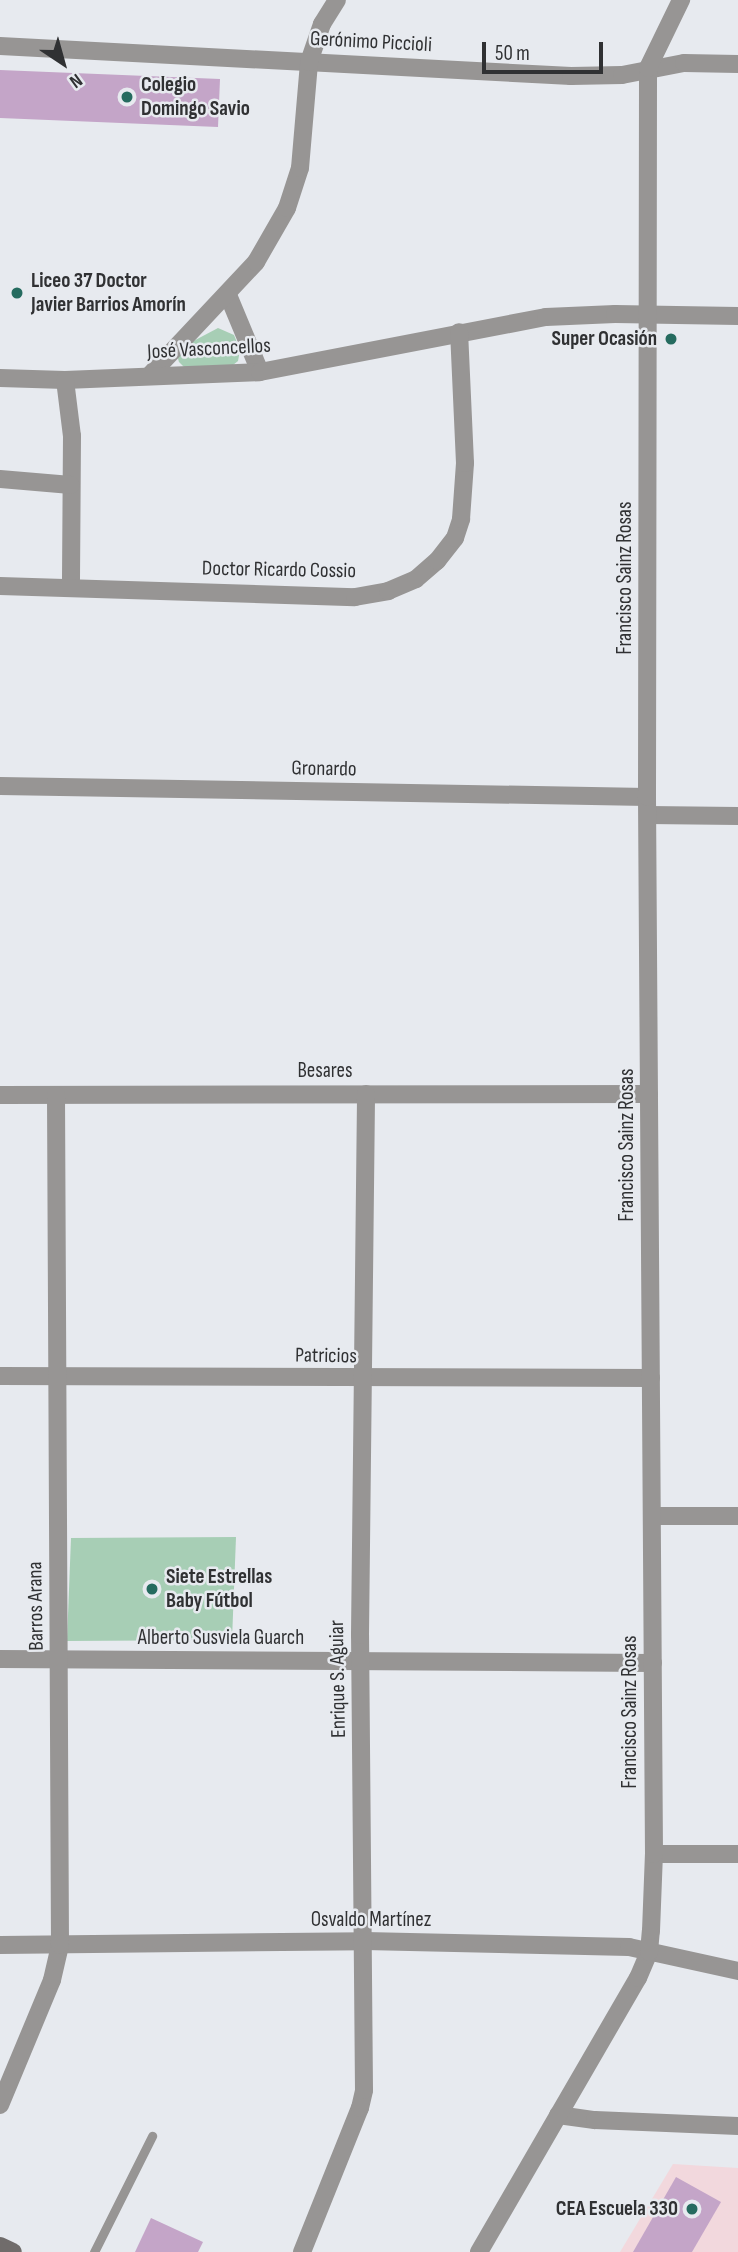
<!DOCTYPE html>
<html>
<head>
<meta charset="utf-8">
<style>
	body { margin:0 }
	#map { position:relative; width:738px; height:2252px; overflow:hidden; background:#e7eaef; font-family:"Sofia Sans Condensed",sans-serif }
	div>[style] { position:absolute }
	.education>* { inset:0; background:#f2d8dd }
	.green>* { inset:0; background:#a7ceb5 }
	.building>* { inset:0; background:#c4a5c8 }
	.service>* { height:9px; margin:-4.5px; padding:0 4.5px; transform-origin:4.5px; border-radius:4.5px; background:#979594 }
	.minor>* { height:18px; margin:-9px; padding:0 9px; transform-origin:9px; border-radius:9px; background:#979594 }
	.secondary>* { height:18px; margin:-9px; padding:0 9px; transform-origin:9px; border-radius:9px; background:#706c6b }
	.dots>* { width:19px; height:19px; translate:-50% -50%; box-sizing:border-box; border:4px solid #e7eaef; border-radius:50% }
	span { translate:-50% -50%; white-space:nowrap; text-align:center; line-height:1.15; -webkit-text-stroke:5px #e7eaef; paint-order:stroke }
	.street-label { font-size:21px; color:#303133 }
	.poi-label { font-size:21px; color:#303133; font-weight:700 }
	.left { translate:0 -50%; text-align:left }
	.right { translate:-100% -50%; text-align:right }
	.north { position:absolute; left:28px; top:28px; width:70px; height:70px; -webkit-text-stroke:5px #e7eaef; paint-order:stroke; rotate:144deg; font-size:19px; font-weight:700; line-height:28px; text-align:center; color:#303133 }
	.north::after { content:''; display:block; margin:auto; width:24px; height:32px; background:#303133; clip-path:polygon(50% 0,100% 100%,50% 72%,0 100%) }
	.scale { position:absolute; left:482px; top:42px; width:121px; height:32px; box-sizing:border-box; border:4px solid #303133; border-top:0; padding-left:9px; font-size:21px; line-height:24px; white-space:nowrap; color:#303133; -webkit-text-stroke:5px #e7eaef; paint-order:stroke }
</style>
</head>
<body>
<div id="map">
	<div class="education">
		<div style="clip-path:polygon(673px 2164px,738px 2168px,738px 2252px,620px 2252px)"></div>
	</div>
	<div class="green">
		<div style="clip-path:polygon(218px 328px,234px 335px,240px 350px,238px 361px,233px 365px,184px 367px,179px 362px,177px 355px,184px 346px)"></div>
		<div style="clip-path:polygon(236px 1537px,232px 1640px,67px 1641px,71px 1538px)"></div>
	</div>
	<div class="building">
		<div style="clip-path:polygon(0 70px,220px 79px,218px 127px,0 118px)"></div>
		<div style="clip-path:polygon(676px 2177px,721px 2202px,692px 2252px,633px 2252px)"></div>
		<div style="clip-path:polygon(151px 2218px,203px 2242px,198px 2252px,135px 2252px)"></div>
	</div>
	<div class="service">
		<div style="left:94px;top:2252px;width:130px;rotate:-63.4deg"></div>
	</div>
	<div class="minor">
		<div style="left:0;top:46px;width:572px;rotate:3.01deg"></div>
		<div style="left:571px;top:76px;width:51px;rotate:-1.1deg"></div>
		<div style="left:622px;top:75px;width:63px;rotate:-11deg"></div>
		<div style="left:684px;top:63px;width:54px;rotate:1.1deg"></div>
		<div style="left:228px;top:295px;width:83px;rotate:67.4deg"></div>
		<div style="left:150px;top:375px;width:155px;rotate:-46.8deg"></div>
		<div style="left:256px;top:262px;width:62px;rotate:-60.1deg"></div>
		<div style="left:287px;top:208px;width:42px;rotate:-72deg"></div>
		<div style="left:300px;top:168px;width:106px;rotate:-85.1deg"></div>
		<div style="left:309px;top:62px;width:40px;rotate:-71.1deg"></div>
		<div style="left:322px;top:24px;width:28px;rotate:-58deg"></div>
		<div style="left:0;top:378px;width:65px;rotate:1.8deg"></div>
		<div style="left:65px;top:380px;width:195px;rotate:-2.3deg"></div>
		<div style="left:260px;top:372px;width:291px;rotate:-10.9deg"></div>
		<div style="left:546px;top:317px;width:69px;rotate:-2.5deg"></div>
		<div style="left:615px;top:314px;width:123px;rotate:0.9deg"></div>
		<div style="left:65px;top:380px;width:56px;rotate:82.9deg"></div>
		<div style="left:72px;top:436px;width:151px;rotate:90.4deg"></div>
		<div style="left:0;top:479px;width:71px;rotate:4.8deg"></div>
		<div style="left:0;top:586px;width:355px;rotate:1.8deg"></div>
		<div style="left:355px;top:597px;width:34px;rotate:-10deg"></div>
		<div style="left:388px;top:591px;width:30px;rotate:-23deg"></div>
		<div style="left:416px;top:579px;width:28px;rotate:-41deg"></div>
		<div style="left:437px;top:561px;width:29px;rotate:-52deg"></div>
		<div style="left:455px;top:538px;width:20px;rotate:-72deg"></div>
		<div style="left:461px;top:519px;width:56px;rotate:-85.9deg"></div>
		<div style="left:465px;top:463px;width:131px;rotate:-92.6deg"></div>
		<div style="left:0;top:786px;width:647px;rotate:0.97deg"></div>
		<div style="left:648px;top:815px;width:90px;rotate:0.6deg"></div>
		<div style="left:0;top:1095px;width:649px;rotate:-0.09deg"></div>
		<div style="left:0;top:1376px;width:651px;rotate:0.18deg"></div>
		<div style="left:652px;top:1516px;width:86px"></div>
		<div style="left:0;top:1659px;width:653px;rotate:0.35deg"></div>
		<div style="left:654px;top:1854px;width:84px"></div>
		<div style="left:0;top:1945px;width:365px;rotate:-0.6deg"></div>
		<div style="left:365px;top:1941px;width:264px;rotate:1.3deg"></div>
		<div style="left:629px;top:1947px;width:112px;rotate:12.4deg"></div>
		<div style="left:0;top:2105px;width:135px;rotate:-67.4deg"></div>
		<div style="left:52px;top:1980px;width:36px;rotate:-77deg"></div>
		<div style="left:60px;top:1945px;width:850px;rotate:-90.27deg"></div>
		<div style="left:558px;top:2115px;width:37px;rotate:8deg"></div>
		<div style="left:595px;top:2120px;width:143px;rotate:2.4deg"></div>
		<div style="left:302px;top:2252px;width:155px;rotate:-68.1deg"></div>
		<div style="left:360px;top:2108px;width:18px;rotate:-77deg"></div>
		<div style="left:364px;top:2090px;width:455px;rotate:-90.5deg"></div>
		<div style="left:360px;top:1635px;width:541px;rotate:-89.36deg"></div>
		<div style="left:479px;top:2252px;width:317px;rotate:-59.9deg"></div>
		<div style="left:638px;top:1978px;width:28px;rotate:-67deg"></div>
		<div style="left:649px;top:1952px;width:21px;rotate:-85deg"></div>
		<div style="left:651px;top:1931px;width:77px;rotate:-87.8deg"></div>
		<div style="left:654px;top:1854px;width:1057px;rotate:-90.38deg"></div>
		<div style="left:647px;top:797px;width:729px;rotate:-89.92deg"></div>
		<div style="left:648px;top:68px;width:76px;rotate:-64.1deg"></div>
	</div>
	<div class="secondary">
		<div style="left:0;top:2246px;width:14px;rotate:25deg"></div>
	</div>
	<div class="dots">
		<div style="left:127px;top:97px;background:#256b5f"></div>
		<div style="left:17px;top:293px;background:#256b5f"></div>
		<div style="left:671px;top:339px;background:#256b5f"></div>
		<div style="left:152px;top:1589px;background:#256b5f"></div>
		<div style="left:692px;top:2209px;background:#256b5f"></div>
	</div>
	<div class="street-label">
		<span style="left:371px;top:42px;rotate:3deg">Gerónimo Piccioli</span>
		<span style="left:209px;top:349px;rotate:-3deg">José Vasconcellos</span>
		<span style="left:279px;top:570px;rotate:1deg">Doctor Ricardo Cossio</span>
		<span style="left:625px;top:578px;rotate:-90deg">Francisco Sainz Rosas</span>
		<span style="left:324px;top:769px;rotate:1deg">Gronardo</span>
		<span style="left:325px;top:1071px">Besares</span>
		<span style="left:627px;top:1145px;rotate:-90deg">Francisco Sainz Rosas</span>
		<span style="left:326px;top:1356px;rotate:1deg">Patricios</span>
		<span style="left:36px;top:1606px;rotate:-91deg">Barros Arana</span>
		<span style="left:221px;top:1638px">Alberto Susviela Guarch</span>
		<span style="left:338px;top:1679px;rotate:-91deg">Enrique S. Aguiar</span>
		<span style="left:630px;top:1712px;rotate:-90deg">Francisco Sainz Rosas</span>
		<span style="left:371px;top:1920px">Osvaldo Martínez</span>
	</div>
	<div class="poi-label">
		<span class="left" style="left:141px;top:97px">Colegio<br>Domingo Savio</span>
		<span class="left" style="left:31px;top:293px">Liceo 37 Doctor<br>Javier Barrios Amorín</span>
		<span class="right" style="left:657px;top:339px">Super Ocasión</span>
		<span class="left" style="left:166px;top:1589px">Siete Estrellas<br>Baby Fútbol</span>
		<span class="right" style="left:678px;top:2209px">CEA Escuela 330</span>
	</div>
	<div class="north">N</div>
	<div class="scale">50 m</div>
</div>
</body>
</html>
